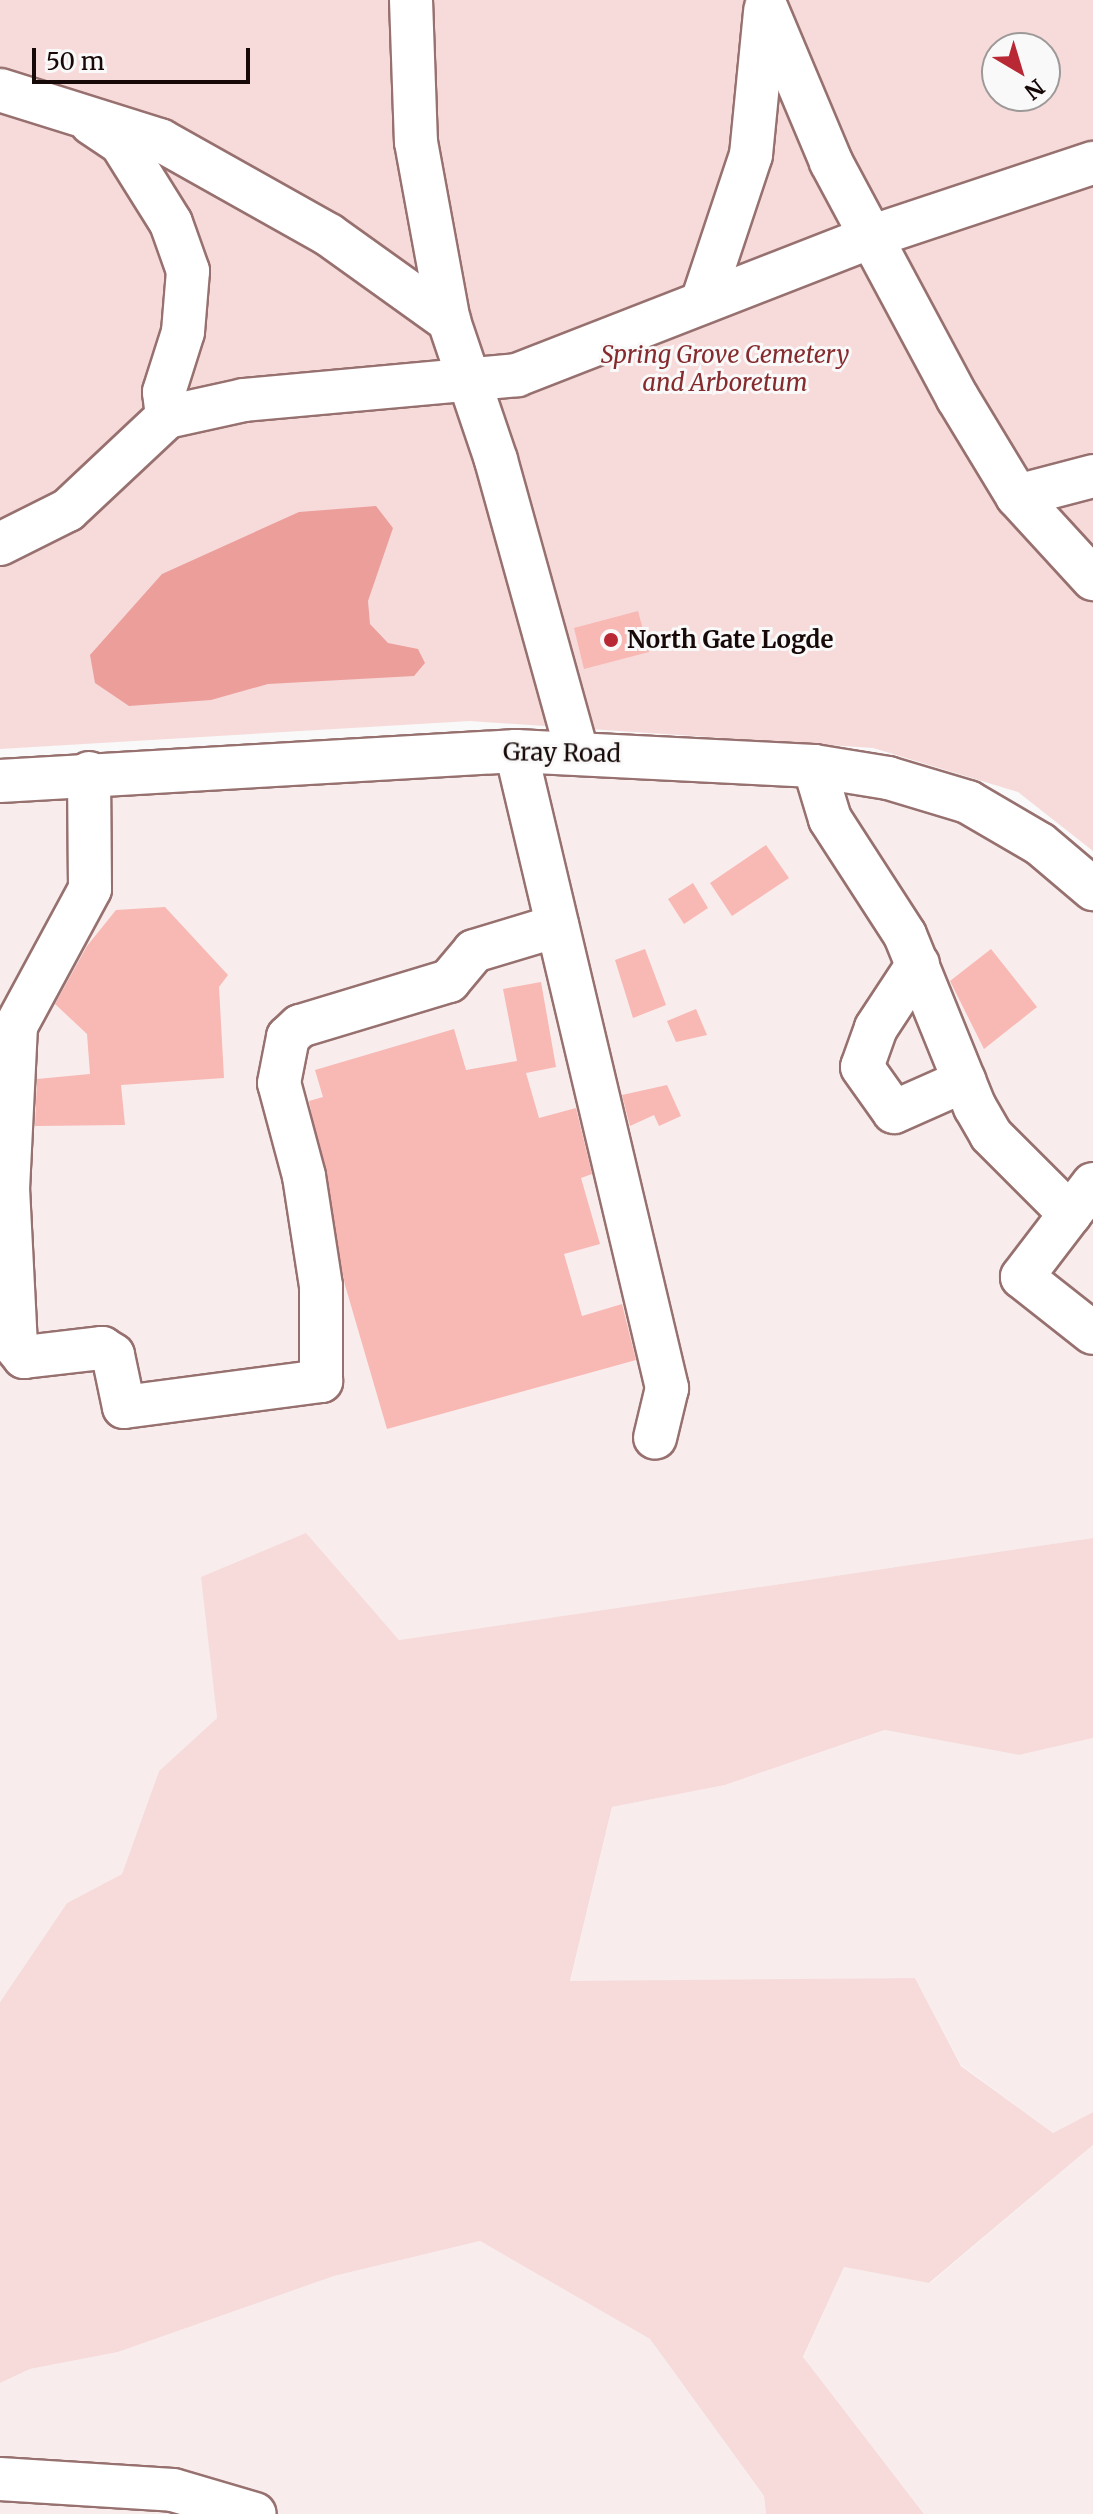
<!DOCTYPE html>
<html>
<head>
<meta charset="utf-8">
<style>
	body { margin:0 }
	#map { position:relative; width:1093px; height:2514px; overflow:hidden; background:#f9f9f9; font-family:Merriweather,serif }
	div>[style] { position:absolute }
	.built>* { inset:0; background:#f8edec }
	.green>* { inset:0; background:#f6dbda }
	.water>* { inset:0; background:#ec9e9b }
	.building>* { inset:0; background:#f8b8b4 }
	.roads { filter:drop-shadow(2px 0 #97716f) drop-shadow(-2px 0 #97716f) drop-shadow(0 2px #97716f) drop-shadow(0 -2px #97716f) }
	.minor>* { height:42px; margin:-21px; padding:0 21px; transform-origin:21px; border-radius:21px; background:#fff }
	.dots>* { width:22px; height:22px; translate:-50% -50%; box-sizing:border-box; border:4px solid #f9f9f9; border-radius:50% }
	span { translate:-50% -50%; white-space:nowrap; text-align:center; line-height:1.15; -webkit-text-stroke:6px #f9f9f9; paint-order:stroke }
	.park-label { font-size:24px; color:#852a2d; font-style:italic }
	.poi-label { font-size:24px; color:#160908; font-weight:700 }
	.left { translate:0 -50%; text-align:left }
	.street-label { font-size:24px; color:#160908 }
	.north { position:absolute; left:981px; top:32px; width:80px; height:80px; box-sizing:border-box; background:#f9f9f9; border:2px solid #9e9999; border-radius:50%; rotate:142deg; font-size:22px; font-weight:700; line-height:32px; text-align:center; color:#160908 }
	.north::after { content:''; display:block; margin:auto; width:28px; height:36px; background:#b92835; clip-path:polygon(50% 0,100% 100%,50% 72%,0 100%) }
	.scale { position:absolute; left:32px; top:48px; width:218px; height:36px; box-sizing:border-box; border:4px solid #160908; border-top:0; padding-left:10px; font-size:24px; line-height:28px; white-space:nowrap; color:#160908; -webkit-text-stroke:6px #f9f9f9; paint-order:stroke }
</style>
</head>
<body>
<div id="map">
	<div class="built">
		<div style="clip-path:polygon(143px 768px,888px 778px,1093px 889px,1093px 1538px,399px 1640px,306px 1534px,202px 1577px,217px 1718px,159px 1771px,122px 1874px,67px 1903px,0 2002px,0 781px)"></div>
		<div style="clip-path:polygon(886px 1730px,1019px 1755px,1093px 1738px,1093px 2112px,1053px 2133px,961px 2065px,915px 1978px,570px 1982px,612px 1807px,725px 1785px)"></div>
		<div style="clip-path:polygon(1093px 2145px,1093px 2514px,924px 2514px,803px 2358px,844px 2267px,930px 2283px)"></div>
		<div style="clip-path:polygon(480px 2241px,650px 2339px,764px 2496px,766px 2514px,0 2514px,0 2383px,30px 2369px,118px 2352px,334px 2276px)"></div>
	</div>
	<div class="green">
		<div style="clip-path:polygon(evenodd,0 0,1093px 0,1093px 851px,1018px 792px,873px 748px,470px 721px,0 749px,0 0,997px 48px,1045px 48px,1045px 96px,997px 96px,997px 48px)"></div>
		<div style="clip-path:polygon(306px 1533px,399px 1640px,1093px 1538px,1093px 1738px,1019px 1755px,885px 1730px,725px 1785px,612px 1807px,570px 1981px,915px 1978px,961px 2066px,1053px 2133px,1093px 2112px,1093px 2145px,929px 2283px,844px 2267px,803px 2357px,924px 2514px,766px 2514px,764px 2496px,650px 2339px,480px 2241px,334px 2276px,118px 2352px,30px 2369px,0 2383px,0 2002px,67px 1903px,122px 1874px,159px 1771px,217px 1718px,201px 1577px)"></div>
	</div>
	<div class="water">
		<div style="clip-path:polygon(376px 506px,393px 528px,368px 601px,370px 624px,388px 643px,418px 649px,425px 663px,414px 676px,268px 684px,211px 700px,129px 706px,95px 683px,90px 655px,162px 574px,299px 512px)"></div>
	</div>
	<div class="building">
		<div style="clip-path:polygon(638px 611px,649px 652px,584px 669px,574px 628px)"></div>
		<div style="clip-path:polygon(766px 845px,789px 878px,732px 916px,710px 883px)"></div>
		<div style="clip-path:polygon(693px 883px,708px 908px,684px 924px,668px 899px)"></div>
		<div style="clip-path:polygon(165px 907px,228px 975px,219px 987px,224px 1078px,121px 1085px,125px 1125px,35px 1126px,37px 1079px,90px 1074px,87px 1034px,55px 1004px,87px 946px,116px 910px)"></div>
		<div style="clip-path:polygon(645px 949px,666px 1005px,633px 1018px,615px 960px)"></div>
		<div style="clip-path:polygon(991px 949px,1037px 1007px,984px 1049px,950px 981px)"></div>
		<div style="clip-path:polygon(541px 982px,556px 1067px,526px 1073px,539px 1118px,576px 1108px,592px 1174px,581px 1178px,600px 1244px,564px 1254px,582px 1316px,622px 1304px,636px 1360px,387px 1429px,345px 1285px,309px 1101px,323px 1097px,315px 1070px,454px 1029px,466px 1070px,517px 1061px,503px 989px)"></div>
		<div style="clip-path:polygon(696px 1009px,707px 1035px,676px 1042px,667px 1021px)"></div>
		<div style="clip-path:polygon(667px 1085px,681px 1116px,659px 1126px,654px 1115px,630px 1126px,622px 1095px)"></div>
	</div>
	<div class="roads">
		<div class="minor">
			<div style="left:411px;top:0;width:142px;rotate:88deg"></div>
			<div style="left:416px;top:142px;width:182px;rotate:79.6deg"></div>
			<div style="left:449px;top:321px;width:147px;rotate:71.3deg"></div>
			<div style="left:496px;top:460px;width:303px;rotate:74.5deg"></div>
			<div style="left:766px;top:7px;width:168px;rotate:67.2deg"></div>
			<div style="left:831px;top:162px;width:267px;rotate:61.8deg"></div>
			<div style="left:957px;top:397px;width:116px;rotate:58.8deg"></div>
			<div style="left:1017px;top:496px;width:113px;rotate:47.5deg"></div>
			<div style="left:0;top:90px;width:168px;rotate:17.4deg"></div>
			<div style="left:160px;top:140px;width:194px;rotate:29.3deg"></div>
			<div style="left:329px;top:235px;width:148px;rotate:35.6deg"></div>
			<div style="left:91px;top:123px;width:36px;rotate:34deg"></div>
			<div style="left:121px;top:143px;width:94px;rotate:58deg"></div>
			<div style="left:171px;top:223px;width:51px;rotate:70.5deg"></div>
			<div style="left:188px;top:271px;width:61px;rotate:94.7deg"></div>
			<div style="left:183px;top:332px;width:63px;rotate:107.6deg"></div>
			<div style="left:164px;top:392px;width:25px;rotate:83deg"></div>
			<div style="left:703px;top:299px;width:152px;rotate:-71.6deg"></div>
			<div style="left:751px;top:155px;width:144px;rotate:-84.4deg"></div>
			<div style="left:1017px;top:496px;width:79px;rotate:-14.7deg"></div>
			<div style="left:0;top:544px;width:76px;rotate:-26.6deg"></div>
			<div style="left:68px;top:510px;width:136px;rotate:-43.2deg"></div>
			<div style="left:167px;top:417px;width:79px;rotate:-12.4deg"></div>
			<div style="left:244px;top:400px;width:274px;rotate:-5.2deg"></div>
			<div style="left:517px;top:375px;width:382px;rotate:-21.3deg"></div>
			<div style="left:873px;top:236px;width:232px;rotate:-18.4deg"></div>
			<div style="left:516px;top:751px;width:655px;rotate:76.66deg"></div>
			<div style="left:667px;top:1388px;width:51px;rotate:103.5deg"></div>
			<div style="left:814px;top:766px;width:55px;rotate:73.2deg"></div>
			<div style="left:830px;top:819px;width:138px;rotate:57.1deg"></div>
			<div style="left:905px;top:935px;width:186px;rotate:67.9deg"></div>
			<div style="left:975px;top:1107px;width:32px;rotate:60deg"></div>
			<div style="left:991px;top:1135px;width:112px;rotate:45deg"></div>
			<div style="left:89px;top:773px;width:116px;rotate:89.5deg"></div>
			<div style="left:90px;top:889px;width:156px;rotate:118.4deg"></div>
			<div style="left:16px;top:1026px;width:162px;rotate:92.8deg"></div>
			<div style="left:8px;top:1188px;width:159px;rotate:87.1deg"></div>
			<div style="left:16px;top:1347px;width:13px;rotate:51deg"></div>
			<div style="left:24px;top:1357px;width:79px;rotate:-6.6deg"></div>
			<div style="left:102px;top:1348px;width:13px;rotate:32deg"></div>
			<div style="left:113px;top:1355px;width:53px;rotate:78.1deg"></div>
			<div style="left:124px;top:1407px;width:199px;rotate:-7.5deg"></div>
			<div style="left:321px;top:1381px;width:95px;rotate:-90deg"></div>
			<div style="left:321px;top:1286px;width:111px;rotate:-98.8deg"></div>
			<div style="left:304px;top:1176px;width:96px;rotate:-105deg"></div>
			<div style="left:279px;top:1083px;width:47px;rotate:-78.9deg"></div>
			<div style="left:288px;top:1037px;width:16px;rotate:-43deg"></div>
			<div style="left:300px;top:1026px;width:156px;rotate:-16.8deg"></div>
			<div style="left:449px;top:981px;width:39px;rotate:-50deg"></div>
			<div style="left:474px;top:951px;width:87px;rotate:-16.8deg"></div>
			<div style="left:0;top:781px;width:517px;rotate:-3.33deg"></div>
			<div style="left:516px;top:751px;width:298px;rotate:2.9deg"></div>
			<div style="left:814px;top:766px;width:75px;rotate:9.2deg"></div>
			<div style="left:888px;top:778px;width:84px;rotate:16.7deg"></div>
			<div style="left:968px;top:802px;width:83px;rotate:30.3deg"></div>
			<div style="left:1040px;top:844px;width:70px;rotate:40.3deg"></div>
			<div style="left:918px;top:964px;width:77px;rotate:123.3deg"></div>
			<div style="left:876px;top:1028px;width:41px;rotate:109.7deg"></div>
			<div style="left:862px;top:1067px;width:55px;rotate:54.6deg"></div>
			<div style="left:894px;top:1112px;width:77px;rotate:-23.9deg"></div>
			<div style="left:1093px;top:1184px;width:117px;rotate:127.4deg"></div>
			<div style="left:1022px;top:1277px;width:90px;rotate:38.3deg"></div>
			<div style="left:0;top:2479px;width:173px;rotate:3.6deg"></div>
			<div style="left:173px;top:2490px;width:85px;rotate:16.3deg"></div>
		</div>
	</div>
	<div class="dots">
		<div style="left:611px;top:640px;background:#b92835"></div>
	</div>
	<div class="park-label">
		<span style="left:725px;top:369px">Spring Grove Cemetery<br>and Arboretum</span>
	</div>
	<div class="poi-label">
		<span class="left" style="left:627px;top:640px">North Gate Logde</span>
	</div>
	<div class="street-label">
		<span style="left:562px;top:753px;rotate:1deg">Gray Road</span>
	</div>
	<div class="north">N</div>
	<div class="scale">50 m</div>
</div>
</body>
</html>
